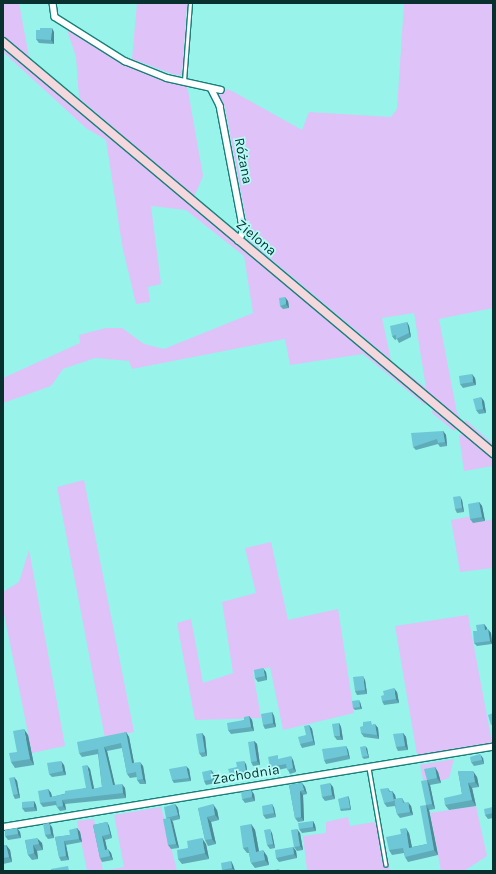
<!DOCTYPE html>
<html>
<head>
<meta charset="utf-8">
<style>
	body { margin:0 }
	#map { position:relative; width:496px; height:874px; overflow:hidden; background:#98f3eb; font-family:Karla,sans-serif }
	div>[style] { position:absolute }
	.green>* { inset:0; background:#dfc2f7 }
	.roads { filter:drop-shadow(1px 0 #187f7a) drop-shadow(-1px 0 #187f7a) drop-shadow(0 1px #187f7a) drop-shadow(0 -1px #187f7a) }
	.lane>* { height:2.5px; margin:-1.25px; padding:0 1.25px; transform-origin:1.25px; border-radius:1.25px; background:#fff }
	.street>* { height:5.5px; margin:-2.75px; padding:0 2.75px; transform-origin:2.75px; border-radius:2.75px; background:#fff }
	.secondary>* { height:8px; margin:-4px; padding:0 4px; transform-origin:4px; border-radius:4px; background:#f4d8dd }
	.wall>* { inset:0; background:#5fabb8 }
	.shaded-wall>* { inset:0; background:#4d8b96 }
	.building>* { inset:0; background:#6ec7d6 }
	span { translate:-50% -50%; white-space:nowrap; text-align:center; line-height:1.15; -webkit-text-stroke:3.5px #b6fcf6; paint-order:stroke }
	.street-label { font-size:14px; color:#07302e }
	.frame { position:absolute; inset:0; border:4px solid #07302e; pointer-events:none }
</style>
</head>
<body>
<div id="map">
	<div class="green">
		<div style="clip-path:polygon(3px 3px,19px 3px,29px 57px,3px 37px)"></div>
		<div style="clip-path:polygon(137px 3px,187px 3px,182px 75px,175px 75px,132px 59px)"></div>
		<div style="clip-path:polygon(404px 3px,493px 3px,493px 308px,439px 319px,457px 413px,460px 416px,458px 419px,400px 371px,401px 368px,426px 388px,414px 313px,382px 318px,391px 360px,247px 239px,247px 225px,225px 108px,219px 95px,209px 84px,232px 91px,302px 130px,309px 112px,391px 117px,397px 109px)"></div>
		<div style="clip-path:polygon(67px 30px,132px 67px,160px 79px,187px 85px,203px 176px,194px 197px,79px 98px,76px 57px)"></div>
		<div style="clip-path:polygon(3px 47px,117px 144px,427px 402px,425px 405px,363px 354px,290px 365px,285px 339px,132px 369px,129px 361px,95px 358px,63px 369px,51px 386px,3px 403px,3px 378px,80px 343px,79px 335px,106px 328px,122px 328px,144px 344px,164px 349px,253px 313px,244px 256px,186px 210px,151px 206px,161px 284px,148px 287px,150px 302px,136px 304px,122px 245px,106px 140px,86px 128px,3px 52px)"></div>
		<div style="clip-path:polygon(433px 407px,457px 428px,454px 431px,432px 413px)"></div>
		<div style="clip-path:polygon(466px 420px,493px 444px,493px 449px,462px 423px)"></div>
		<div style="clip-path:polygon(462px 433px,493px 459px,493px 466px,464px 471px,459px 436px)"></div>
		<div style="clip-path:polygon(84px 480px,134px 732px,105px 738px,57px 487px)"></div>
		<div style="clip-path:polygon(472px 516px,485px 521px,493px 519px,493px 568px,460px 572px,451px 520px)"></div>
		<div style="clip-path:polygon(271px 542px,288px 620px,338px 609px,354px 713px,283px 730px,270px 667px,253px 672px,261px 718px,195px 720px,177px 623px,191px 619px,203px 683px,233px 673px,222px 602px,256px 593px,245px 548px)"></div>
		<div style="clip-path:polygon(29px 550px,65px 746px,32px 753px,3px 609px,3px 592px,19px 582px)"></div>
		<div style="clip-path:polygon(468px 615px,492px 743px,417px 755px,395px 626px)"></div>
		<div style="clip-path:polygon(454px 759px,449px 778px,440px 781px,438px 772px,430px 782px,424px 784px,420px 765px)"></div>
		<div style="clip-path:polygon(476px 806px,487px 856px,464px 871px,441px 871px,430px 813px)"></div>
		<div style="clip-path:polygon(161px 807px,177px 871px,87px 871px,77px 821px,94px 819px,103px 871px,124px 867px,114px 815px)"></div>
		<div style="clip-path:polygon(348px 817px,350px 826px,381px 821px,390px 871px,307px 871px,303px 836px,326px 833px,326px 822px)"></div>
	</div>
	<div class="roads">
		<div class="lane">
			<div style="left:184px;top:81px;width:78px;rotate:-85.6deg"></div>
			<div style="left:369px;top:768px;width:98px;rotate:80.1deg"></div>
		</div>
		<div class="street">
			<div style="left:53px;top:3px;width:14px;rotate:82deg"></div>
			<div style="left:55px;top:17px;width:83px;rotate:32.2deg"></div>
			<div style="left:125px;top:61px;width:45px;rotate:22deg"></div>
			<div style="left:167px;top:78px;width:55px;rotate:12.5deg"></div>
			<div style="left:211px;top:88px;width:20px;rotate:63deg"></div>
			<div style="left:220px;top:106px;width:117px;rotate:79.2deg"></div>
			<div style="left:242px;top:221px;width:12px;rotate:85deg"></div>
			<div style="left:243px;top:233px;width:9px;rotate:117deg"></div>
			<div style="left:3px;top:827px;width:496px;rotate:-9.3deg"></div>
		</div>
		<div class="secondary">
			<div style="left:3px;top:42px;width:640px;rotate:39.99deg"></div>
		</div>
	</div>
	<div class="wall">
		<div style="clip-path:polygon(54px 32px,54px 44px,39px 43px,36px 39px)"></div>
		<div style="clip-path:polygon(288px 301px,289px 308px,283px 309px,280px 306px)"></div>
		<div style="clip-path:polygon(407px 322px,409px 326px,411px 337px,399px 343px,397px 339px,395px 340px,392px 336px)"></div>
		<div style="clip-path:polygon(475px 378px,476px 385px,463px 388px,460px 384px)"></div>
		<div style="clip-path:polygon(484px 401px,486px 413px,479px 414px,476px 410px)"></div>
		<div style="clip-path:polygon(443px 431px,446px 435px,447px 446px,440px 447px,438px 444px,416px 450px,413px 447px)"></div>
		<div style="clip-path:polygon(462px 500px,464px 512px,457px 513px,455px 509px)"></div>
		<div style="clip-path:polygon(479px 502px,482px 506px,485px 521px,473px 523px,470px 519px)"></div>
		<div style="clip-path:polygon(484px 624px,487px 628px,487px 629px,491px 633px,492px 644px,477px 646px,474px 643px,477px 631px)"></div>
		<div style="clip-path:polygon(266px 672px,267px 680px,258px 682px,255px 678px)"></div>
		<div style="clip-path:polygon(365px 680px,367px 694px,357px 695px,355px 691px)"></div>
		<div style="clip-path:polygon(397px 692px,399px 703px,384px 705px,382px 701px)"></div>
		<div style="clip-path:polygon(360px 702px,362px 709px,355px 710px,353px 708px)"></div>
		<div style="clip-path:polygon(272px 712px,274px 716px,276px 727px,265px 729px,263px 725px)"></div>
		<div style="clip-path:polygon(249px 716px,252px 720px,254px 731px,231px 734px,228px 730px,244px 720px)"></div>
		<div style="clip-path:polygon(339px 723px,341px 727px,343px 740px,337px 740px,334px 736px)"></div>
		<div style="clip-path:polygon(374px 724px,378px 728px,379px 739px,364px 737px,361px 733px)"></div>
		<div style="clip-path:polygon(309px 725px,312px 729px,315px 745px,302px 748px,300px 744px,306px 735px)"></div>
		<div style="clip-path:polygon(126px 732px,129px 737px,134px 763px,143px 766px,146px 784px,140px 784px,137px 780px,137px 777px,130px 778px,127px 774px,122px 748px,107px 751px,115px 785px,125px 788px,126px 798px,65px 804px,66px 810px,60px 811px,57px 807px,56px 805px,43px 807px,40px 803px,48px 789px,51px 793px,52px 797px,86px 788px,90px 769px,94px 789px,102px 787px,98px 754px,82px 757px,79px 753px)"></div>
		<div style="clip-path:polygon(202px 733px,205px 737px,207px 756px,202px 757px,199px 753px)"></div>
		<div style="clip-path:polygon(403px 733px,406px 737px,408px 750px,398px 751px,396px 747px)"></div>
		<div style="clip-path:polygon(28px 735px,34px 765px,15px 768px,11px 762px,17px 752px)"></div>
		<div style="clip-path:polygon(254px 741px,257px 744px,260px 765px,253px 766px,251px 762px)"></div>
		<div style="clip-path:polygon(346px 746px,348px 750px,350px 759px,326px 764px,324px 760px)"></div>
		<div style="clip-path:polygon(367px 748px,369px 758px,364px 759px,362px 757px)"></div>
		<div style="clip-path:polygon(483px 758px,484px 764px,474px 766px,471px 762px)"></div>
		<div style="clip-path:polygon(293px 760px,296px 772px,290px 774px,287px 768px,273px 771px,270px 767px)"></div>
		<div style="clip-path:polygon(246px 764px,248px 775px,232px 778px,230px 774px,237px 767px)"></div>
		<div style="clip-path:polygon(64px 765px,66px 775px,52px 777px,49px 774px)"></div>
		<div style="clip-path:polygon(435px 767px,438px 772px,441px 783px,430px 785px,435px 809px,429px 810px,438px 855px,408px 862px,405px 857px,404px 853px,392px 855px,389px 850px,401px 834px,409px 833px,412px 847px,427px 844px,426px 805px,427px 780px)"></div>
		<div style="clip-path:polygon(189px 769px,191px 781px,174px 783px,172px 780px)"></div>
		<div style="clip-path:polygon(211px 770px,214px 774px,216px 783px,206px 785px,204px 781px)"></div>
		<div style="clip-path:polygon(458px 771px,477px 777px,479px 787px,472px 788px,476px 806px,449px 810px,445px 805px,462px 794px)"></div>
		<div style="clip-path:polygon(14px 777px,17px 781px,20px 798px,15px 799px,13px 795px)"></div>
		<div style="clip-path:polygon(302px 783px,305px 787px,307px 794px,303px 795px,304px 821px,298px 822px,295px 818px,289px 785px)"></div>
		<div style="clip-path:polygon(333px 787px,335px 799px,325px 801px,322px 797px)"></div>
		<div style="clip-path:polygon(388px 788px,390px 791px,392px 791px,395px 795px,396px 799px,402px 798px,405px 803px,411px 806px,413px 815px,400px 818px,397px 814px,395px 806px,387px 807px,384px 803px)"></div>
		<div style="clip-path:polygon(254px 794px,255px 801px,245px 803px,242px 799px)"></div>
		<div style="clip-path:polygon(348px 796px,349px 798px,351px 810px,341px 811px,340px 809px)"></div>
		<div style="clip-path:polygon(34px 801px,36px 805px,37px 811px,25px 812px,22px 808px)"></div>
		<div style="clip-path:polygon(175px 804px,178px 808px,180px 819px,172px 821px,179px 848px,171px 849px,168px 845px,167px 819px,166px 818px)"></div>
		<div style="clip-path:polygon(272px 804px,274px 808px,276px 817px,266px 819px,263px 815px)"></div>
		<div style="clip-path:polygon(493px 807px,493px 818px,488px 819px,485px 815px)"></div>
		<div style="clip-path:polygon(198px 808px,217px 810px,219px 820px,211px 822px,216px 844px,208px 846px,205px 840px)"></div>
		<div style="clip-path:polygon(313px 821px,315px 825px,316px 831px,302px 833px,299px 829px)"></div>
		<div style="clip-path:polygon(107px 822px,109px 826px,112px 838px,105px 840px,107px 849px,111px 853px,113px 860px,102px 862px,100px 858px,93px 825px)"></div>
		<div style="clip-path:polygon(251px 824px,255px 830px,259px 851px,267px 856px,269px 865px,255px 868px,251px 863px,249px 853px,247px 853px,243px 848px)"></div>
		<div style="clip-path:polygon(52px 827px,54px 838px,48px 839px,45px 835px)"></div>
		<div style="clip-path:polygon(17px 828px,20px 832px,21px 838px,8px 840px,5px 836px)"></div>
		<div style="clip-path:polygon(77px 828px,80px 832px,82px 842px,66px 845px,69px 860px,61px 861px,59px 857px,55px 837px,70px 835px)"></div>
		<div style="clip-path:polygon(272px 833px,275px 848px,270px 849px,267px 845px)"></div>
		<div style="clip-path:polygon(300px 833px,303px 850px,297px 851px,294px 847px)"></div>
		<div style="clip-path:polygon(25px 840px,42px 843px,43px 850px,37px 851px,38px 859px,32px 860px,28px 855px)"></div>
		<div style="clip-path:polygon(206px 844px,209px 859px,182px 864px,178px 859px,188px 848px)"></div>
		<div style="clip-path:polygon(3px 845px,6px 845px,10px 850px,12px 862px,3px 864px)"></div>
		<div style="clip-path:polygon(293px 847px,296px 851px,297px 858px,279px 862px,276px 858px)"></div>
		<div style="clip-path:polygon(231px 861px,233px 865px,235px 871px,223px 871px,222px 870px)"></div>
	</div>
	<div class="shaded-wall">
		<div style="clip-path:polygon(52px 28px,54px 32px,54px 44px,51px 40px)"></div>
		<div style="clip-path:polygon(285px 297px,288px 301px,289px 308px,286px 304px)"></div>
		<div style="clip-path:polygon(407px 322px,409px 326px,411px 337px,409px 333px)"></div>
		<div style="clip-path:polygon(472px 374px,475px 378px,476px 385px,473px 382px)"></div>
		<div style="clip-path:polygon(481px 397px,484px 401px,486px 413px,483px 409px)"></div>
		<div style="clip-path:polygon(443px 431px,446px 435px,447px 446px,445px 442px)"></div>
		<div style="clip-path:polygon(460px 496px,462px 500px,464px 512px,462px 508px)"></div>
		<div style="clip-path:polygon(479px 502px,482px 506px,485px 521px,482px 517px)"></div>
		<div style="clip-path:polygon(484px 624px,487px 628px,488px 633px,485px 630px)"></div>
		<div style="clip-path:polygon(488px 629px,491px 633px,492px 644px,490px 641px)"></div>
		<div style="clip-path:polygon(263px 668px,266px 672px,267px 680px,265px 676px)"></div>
		<div style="clip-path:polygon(363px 676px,365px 680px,367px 694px,365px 690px)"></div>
		<div style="clip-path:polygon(394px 688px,397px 692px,399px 703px,396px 699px)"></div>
		<div style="clip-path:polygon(359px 700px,360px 702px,362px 709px,360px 707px)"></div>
		<div style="clip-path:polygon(272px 712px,274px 716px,276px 727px,273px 723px)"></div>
		<div style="clip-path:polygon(249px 716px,252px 720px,254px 731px,251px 727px)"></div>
		<div style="clip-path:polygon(339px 723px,341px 727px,343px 740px,340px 736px)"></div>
		<div style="clip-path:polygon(375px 724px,378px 728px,379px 739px,377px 735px)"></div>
		<div style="clip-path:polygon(309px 725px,312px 729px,315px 745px,313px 741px)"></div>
		<div style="clip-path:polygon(24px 729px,28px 735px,34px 765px,30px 759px)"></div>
		<div style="clip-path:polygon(126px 732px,129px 737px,135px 768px,132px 763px)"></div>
		<div style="clip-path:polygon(202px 733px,205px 737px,207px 756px,205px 752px)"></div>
		<div style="clip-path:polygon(403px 733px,406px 737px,408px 750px,405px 746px)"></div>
		<div style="clip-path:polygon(254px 741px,257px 744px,260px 765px,257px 761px)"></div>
		<div style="clip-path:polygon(346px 746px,348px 750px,350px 759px,348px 755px)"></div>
		<div style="clip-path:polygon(365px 746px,367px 748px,369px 758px,368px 756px)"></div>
		<div style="clip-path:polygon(104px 747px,107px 751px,116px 790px,113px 785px)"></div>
		<div style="clip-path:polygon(480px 754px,483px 758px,484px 764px,482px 760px)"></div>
		<div style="clip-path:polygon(291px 756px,293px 760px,296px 772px,293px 768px)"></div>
		<div style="clip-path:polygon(61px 761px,64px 765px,66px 775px,63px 771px)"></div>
		<div style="clip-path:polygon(244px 761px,246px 764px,248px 775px,246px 771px)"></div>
		<div style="clip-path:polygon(140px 762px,143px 766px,146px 784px,143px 779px)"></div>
		<div style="clip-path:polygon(87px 765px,90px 769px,95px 793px,92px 789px)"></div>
		<div style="clip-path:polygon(186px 766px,189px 769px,191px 781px,189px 778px)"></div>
		<div style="clip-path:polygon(435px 767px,438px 772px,441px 783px,437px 778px)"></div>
		<div style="clip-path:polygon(211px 770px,214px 774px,216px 783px,213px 779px)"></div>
		<div style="clip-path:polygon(473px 771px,477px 777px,479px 787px,475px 782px)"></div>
		<div style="clip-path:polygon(14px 777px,17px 781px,20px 798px,18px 794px)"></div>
		<div style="clip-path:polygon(427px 780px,430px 785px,435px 809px,432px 804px)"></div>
		<div style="clip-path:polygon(302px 783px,305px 787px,307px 794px,304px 790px)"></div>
		<div style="clip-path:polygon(330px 783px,333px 787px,335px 799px,332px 795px)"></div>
		<div style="clip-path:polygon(468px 783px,472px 788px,476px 806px,472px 800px)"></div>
		<div style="clip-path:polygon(122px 784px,125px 788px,126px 798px,123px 793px)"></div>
		<div style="clip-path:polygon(48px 789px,51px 793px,53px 801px,50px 797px)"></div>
		<div style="clip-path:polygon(251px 790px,254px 794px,255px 801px,252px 797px)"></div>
		<div style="clip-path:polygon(300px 791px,303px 795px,304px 821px,301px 817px)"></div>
		<div style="clip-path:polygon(392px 791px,395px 795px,397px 805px,394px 801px)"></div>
		<div style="clip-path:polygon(348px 796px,349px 798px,351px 810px,350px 808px)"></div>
		<div style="clip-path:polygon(62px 800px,65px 804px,66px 810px,63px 806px)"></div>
		<div style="clip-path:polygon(34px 801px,36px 805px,37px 811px,34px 807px)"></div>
		<div style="clip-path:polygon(408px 802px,411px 806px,413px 815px,410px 812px)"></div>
		<div style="clip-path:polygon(175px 804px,178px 808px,180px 819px,178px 815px)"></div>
		<div style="clip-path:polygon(213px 804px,217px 810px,219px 820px,215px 815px)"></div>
		<div style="clip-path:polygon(272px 804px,274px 808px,276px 817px,274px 813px)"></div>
		<div style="clip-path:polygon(426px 805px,429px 810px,438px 855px,434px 850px)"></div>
		<div style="clip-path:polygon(207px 817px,211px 822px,216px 844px,212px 839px)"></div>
		<div style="clip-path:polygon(170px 818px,173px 822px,179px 848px,176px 844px)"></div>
		<div style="clip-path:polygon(313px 821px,315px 825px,316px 831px,313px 827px)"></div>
		<div style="clip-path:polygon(107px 822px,109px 826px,112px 838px,110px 834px)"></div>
		<div style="clip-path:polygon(49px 823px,52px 827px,54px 838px,51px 834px)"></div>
		<div style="clip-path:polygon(251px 824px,255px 830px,260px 857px,256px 852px)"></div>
		<div style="clip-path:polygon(17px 828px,20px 832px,21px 838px,18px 834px)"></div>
		<div style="clip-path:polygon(77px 828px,80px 832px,82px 842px,79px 839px)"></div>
		<div style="clip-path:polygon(406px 828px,409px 833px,413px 853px,409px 848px)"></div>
		<div style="clip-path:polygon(270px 829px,272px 833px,275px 848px,273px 844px)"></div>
		<div style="clip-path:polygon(297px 829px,300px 833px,303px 850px,300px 846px)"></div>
		<div style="clip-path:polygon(102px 836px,105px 840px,108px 853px,105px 850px)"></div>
		<div style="clip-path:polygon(37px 838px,42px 843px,43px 850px,39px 844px)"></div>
		<div style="clip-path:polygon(202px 838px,206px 844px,209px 859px,205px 853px)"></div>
		<div style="clip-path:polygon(64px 841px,66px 845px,69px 860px,66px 856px)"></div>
		<div style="clip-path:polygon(6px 845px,10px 850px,12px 862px,9px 857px)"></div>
		<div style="clip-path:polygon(33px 845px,37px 851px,38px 859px,34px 853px)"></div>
		<div style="clip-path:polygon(293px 847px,296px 851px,297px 858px,294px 854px)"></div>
		<div style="clip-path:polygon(108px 849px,111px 853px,113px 860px,110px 856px)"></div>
		<div style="clip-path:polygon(263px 850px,267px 856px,269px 865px,265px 860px)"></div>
		<div style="clip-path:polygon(231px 861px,233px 865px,235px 871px,232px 868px)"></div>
	</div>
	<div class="building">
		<div style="clip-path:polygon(40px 28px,52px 28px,51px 40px,36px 39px,36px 30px,40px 30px)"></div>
		<div style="clip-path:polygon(285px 297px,286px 304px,280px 306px,279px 298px)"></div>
		<div style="clip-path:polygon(407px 322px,409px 333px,396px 339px,396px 335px,392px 336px,390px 326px)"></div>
		<div style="clip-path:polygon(472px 374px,473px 382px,460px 384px,459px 376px)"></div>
		<div style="clip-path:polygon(481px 397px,483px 409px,476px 410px,473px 399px)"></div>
		<div style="clip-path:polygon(443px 431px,445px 442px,438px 443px,437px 439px,413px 447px,411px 433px)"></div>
		<div style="clip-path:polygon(460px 496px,462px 508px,455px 509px,453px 497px)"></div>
		<div style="clip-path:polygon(479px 502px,482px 517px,470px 519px,468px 504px)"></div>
		<div style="clip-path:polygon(484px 624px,485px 630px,488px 629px,490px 641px,474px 643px,473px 631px,477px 631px,476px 625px)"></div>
		<div style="clip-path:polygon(263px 668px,265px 676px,255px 678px,254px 670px)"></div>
		<div style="clip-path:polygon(363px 676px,365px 690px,355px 691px,353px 677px)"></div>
		<div style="clip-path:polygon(394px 688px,396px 699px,382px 701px,381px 696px,384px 695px,383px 691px)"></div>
		<div style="clip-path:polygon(359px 700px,360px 707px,353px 708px,352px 701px)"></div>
		<div style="clip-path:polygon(272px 712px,273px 723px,263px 725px,261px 714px)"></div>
		<div style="clip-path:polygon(493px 713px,493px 724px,491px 725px,488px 715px)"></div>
		<div style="clip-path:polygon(249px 716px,251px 727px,228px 730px,227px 723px,244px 720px,244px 717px)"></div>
		<div style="clip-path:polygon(371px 721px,372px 725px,375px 724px,377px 735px,361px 733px,360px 727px,363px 726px,363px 722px)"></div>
		<div style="clip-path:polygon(339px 723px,340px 736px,334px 736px,332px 724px)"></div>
		<div style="clip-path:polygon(309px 725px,313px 741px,300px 744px,298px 737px,306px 735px,304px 726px)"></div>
		<div style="clip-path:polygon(24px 729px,30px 759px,11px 762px,9px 753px,17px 752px,13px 731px)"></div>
		<div style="clip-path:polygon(126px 732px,132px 763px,140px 762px,143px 779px,137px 780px,136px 772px,127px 774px,121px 743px,104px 747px,113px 785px,122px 784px,123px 793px,62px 800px,63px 806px,57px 807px,56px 801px,40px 803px,38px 791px,48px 789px,50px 797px,65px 794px,65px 791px,86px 788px,82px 766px,87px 765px,92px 789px,102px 787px,98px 749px,79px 753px,77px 742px)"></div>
		<div style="clip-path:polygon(202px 733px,205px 752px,199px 753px,196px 734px)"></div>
		<div style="clip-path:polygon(403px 733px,405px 746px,396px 747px,393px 734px)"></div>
		<div style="clip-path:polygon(254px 741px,257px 761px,251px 762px,248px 742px)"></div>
		<div style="clip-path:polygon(346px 746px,348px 755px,324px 760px,322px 749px)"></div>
		<div style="clip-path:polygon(365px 746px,368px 756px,362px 757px,360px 747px)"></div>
		<div style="clip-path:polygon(480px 754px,482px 760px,471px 762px,470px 757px)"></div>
		<div style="clip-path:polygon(278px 755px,278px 759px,291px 756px,293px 768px,287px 770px,286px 764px,270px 767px,268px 757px)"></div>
		<div style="clip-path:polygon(61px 761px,63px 771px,49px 774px,47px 763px)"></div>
		<div style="clip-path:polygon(244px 761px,246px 771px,230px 774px,228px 769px,237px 767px,236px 762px)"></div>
		<div style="clip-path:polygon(186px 766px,189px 778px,172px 780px,169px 769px)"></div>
		<div style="clip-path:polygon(435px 767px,437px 778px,427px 780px,432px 804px,426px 805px,434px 850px,405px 857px,403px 848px,389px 850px,386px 837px,401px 834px,400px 829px,406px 828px,409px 848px,427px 844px,420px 806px,426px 805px,421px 781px,427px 780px,424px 769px)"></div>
		<div style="clip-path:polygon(211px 770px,213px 779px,204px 781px,202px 772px)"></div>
		<div style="clip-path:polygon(458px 771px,473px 771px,475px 782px,468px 783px,472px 800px,445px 805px,444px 798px,462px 794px)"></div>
		<div style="clip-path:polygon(14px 777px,18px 794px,13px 795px,9px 778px)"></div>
		<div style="clip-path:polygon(302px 783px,304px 790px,300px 791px,301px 817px,295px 818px,289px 785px)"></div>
		<div style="clip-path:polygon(330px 783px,332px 795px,322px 797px,320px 785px)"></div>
		<div style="clip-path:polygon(388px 788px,389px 792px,392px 791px,394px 801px,384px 803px,380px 789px)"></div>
		<div style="clip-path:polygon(251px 790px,252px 797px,242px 799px,241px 792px)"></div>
		<div style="clip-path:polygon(348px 796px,350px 808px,340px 809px,338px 799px)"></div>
		<div style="clip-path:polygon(402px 798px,403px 803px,408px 802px,410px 812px,397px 814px,394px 799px)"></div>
		<div style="clip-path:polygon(34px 801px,34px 807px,22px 808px,22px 802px)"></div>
		<div style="clip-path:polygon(175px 804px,178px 815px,166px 818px,164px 807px)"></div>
		<div style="clip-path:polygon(213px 804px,215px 815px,207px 817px,212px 839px,205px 840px,198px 808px)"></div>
		<div style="clip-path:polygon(272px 804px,274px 813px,263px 815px,262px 806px)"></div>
		<div style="clip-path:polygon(493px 807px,493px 813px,485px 815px,484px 809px)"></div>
		<div style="clip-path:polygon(170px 818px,176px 844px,168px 845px,163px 819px)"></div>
		<div style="clip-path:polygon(313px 821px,313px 827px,299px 829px,298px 823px)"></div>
		<div style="clip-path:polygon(107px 822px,110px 834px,102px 836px,105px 850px,108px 849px,110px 856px,100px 858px,93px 825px)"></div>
		<div style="clip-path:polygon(49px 823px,51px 834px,45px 835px,43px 824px)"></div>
		<div style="clip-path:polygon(251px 824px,256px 852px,263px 850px,265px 860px,251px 863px,248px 847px,243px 848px,240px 826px)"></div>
		<div style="clip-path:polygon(17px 828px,18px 834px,5px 836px,5px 830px)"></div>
		<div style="clip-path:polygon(77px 828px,79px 839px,64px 841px,66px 856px,59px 857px,55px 837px,70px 835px,69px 830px)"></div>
		<div style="clip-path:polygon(270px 829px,273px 844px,267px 845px,264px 830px)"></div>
		<div style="clip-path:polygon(297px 829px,300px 846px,294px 847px,291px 830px)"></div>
		<div style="clip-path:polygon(37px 838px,39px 844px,33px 845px,34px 853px,28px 855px,25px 840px)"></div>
		<div style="clip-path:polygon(202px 838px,205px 853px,178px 859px,177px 850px,188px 848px,187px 841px)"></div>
		<div style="clip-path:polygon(3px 845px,6px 845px,9px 857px,3px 858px)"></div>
		<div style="clip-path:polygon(293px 847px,294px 854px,276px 858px,275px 850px)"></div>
		<div style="clip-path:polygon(231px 861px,232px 868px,222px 870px,221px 863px)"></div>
		<div style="clip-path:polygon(68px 866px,69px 871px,51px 871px,51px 869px)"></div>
		<div style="clip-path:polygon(279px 869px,280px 871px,274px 871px,274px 870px)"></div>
	</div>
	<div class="street-label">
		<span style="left:243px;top:161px;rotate:79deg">Różana</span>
		<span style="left:256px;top:238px;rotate:40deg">Zielona</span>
		<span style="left:246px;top:775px;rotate:-9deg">Zachodnia</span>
	</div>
	<div class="frame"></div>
</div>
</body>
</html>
